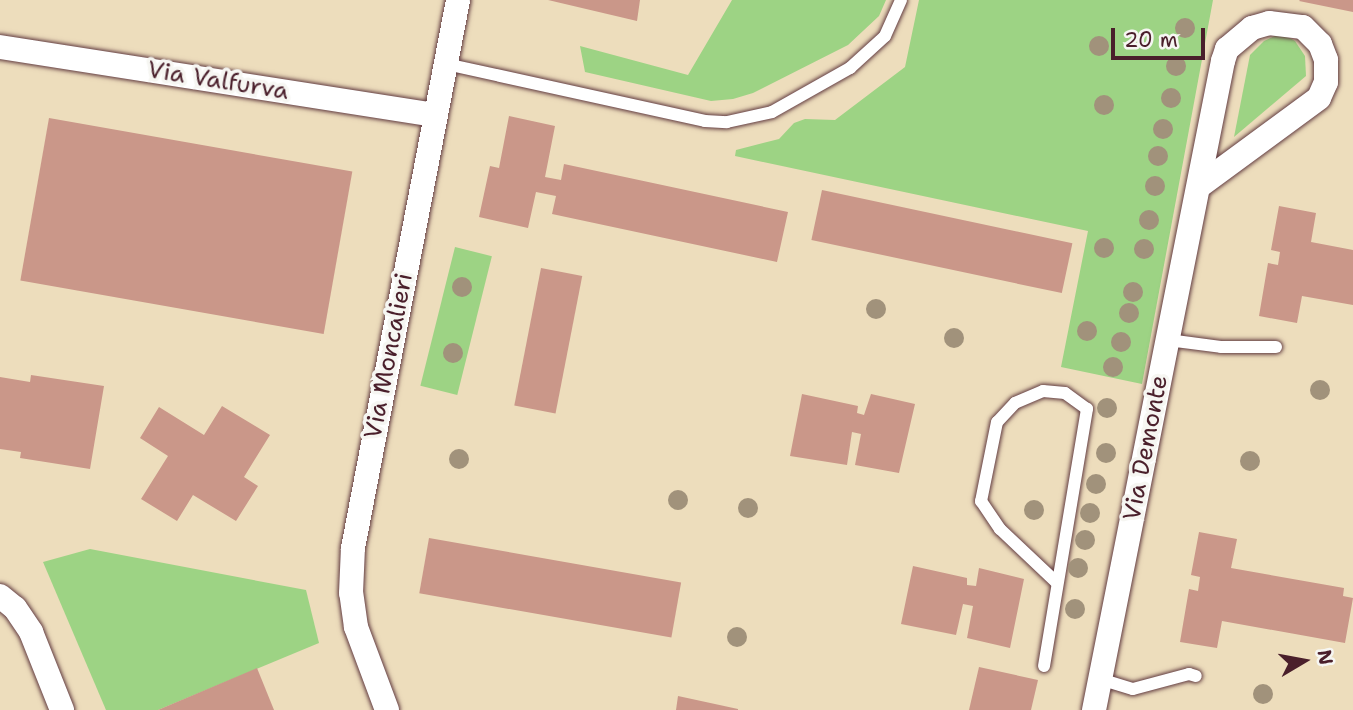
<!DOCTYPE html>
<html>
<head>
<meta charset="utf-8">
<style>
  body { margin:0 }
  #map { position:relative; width:1353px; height:710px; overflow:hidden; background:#edddbc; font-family:"Shantell Sans",sans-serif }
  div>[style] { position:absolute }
  .green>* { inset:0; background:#9dd384; transform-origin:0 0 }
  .building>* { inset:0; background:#ca9789; transform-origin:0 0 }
  .roads { filter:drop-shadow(0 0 2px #623c41) drop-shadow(0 0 2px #623c41) }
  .service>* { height:12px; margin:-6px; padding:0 6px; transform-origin:6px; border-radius:6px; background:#fff }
  .minor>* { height:24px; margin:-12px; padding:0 12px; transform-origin:12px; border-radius:12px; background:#fff }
  .trees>* { width:20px; height:20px; margin:-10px; border-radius:50%; background:#a1927b }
  span { translate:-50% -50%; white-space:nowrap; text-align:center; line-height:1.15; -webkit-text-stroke:7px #f6f6f2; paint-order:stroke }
  .street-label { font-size:24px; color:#4a1f2b }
  .north { position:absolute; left:1269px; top:626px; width:70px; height:70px; -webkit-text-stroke:5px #f6f6f2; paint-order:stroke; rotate:80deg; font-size:19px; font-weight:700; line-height:28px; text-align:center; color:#4a1f2b }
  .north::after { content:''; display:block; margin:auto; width:24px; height:32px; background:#4a1f2b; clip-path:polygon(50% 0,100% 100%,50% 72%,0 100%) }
  .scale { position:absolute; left:1111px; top:28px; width:94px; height:32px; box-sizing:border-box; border:4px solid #4a1f2b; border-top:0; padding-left:9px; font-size:21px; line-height:24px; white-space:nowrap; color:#4a1f2b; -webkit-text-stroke:5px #f6f6f2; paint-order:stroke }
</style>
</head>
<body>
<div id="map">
  <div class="green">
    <div style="clip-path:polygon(732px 0,886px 0,879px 16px,848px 45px,753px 93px,733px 99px,711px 101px,585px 72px,580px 46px,688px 75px)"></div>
    <div style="clip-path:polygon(919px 0,1213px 0,1142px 384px,1061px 367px,1088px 231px,735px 156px,736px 150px,779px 139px,794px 123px,805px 119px,835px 120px,905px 67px)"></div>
    <div style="clip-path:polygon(1281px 33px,1295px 41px,1305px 56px,1306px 76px,1234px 137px,1250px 55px,1264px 41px)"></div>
    <div style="left:455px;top:247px;width:38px;height:143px;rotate:14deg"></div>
    <div style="clip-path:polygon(90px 549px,306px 590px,319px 643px,158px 710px,106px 710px,43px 562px)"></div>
  </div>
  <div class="building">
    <div style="clip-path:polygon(548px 0,640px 0,637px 21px)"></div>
    <div style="clip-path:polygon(1353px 0,1353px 12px,1299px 1px,1300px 0)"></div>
    <div style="clip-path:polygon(509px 116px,555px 126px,545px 177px,561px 180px,564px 164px,788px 212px,777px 262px,552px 214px,556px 196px,536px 192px,528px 228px,479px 217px,490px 166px,499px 168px)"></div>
    <div style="left:49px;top:118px;width:308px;height:165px;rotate:10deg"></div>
    <div style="left:822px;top:190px;width:256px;height:51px;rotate:12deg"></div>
    <div style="clip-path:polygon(1279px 206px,1316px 213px,1311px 242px,1353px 250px,1353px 305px,1302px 296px,1297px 323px,1259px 316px,1268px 263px,1278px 265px,1280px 252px,1271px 250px)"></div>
    <div style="left:541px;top:268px;width:42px;height:140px;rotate:11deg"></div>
    <div style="clip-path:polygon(31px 375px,104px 386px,90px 469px,20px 458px,21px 452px,0 449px,0 377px,30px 382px)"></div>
    <div style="clip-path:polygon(802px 394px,858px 406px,857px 413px,864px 415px,871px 394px,915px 404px,899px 473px,855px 465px,861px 434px,852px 432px,847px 465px,790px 456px)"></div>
    <div style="clip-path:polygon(222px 406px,270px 435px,244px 477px,258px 486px,236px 521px,193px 495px,177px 521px,141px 499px,168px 456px,140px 438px,159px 407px,204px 435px)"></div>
    <div style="clip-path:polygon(1199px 532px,1237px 539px,1231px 568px,1344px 588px,1343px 596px,1353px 598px,1345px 643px,1222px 621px,1217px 648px,1180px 642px,1189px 589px,1198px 591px,1200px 577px,1191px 575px)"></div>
    <div style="left:429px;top:538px;width:256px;height:56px;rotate:10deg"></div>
    <div style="clip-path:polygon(913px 566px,967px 578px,967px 585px,976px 586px,979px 568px,1024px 579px,1010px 648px,967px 638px,973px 606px,963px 604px,956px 635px,901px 624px)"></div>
    <div style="clip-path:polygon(979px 667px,1038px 680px,1031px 710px,969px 710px)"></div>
    <div style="clip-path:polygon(257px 668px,274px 710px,158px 710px)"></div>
    <div style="clip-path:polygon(678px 696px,738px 709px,738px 710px,676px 710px)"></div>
  </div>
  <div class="roads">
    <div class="service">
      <div style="left:446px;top:64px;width:265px;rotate:12.4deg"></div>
      <div style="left:705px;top:121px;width:22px;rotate:3deg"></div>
      <div style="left:727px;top:122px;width:46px;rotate:-12.5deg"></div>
      <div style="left:772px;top:112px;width:90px;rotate:-29.4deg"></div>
      <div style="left:850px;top:68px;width:47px;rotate:-42.4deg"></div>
      <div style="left:885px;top:36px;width:39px;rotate:-66deg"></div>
      <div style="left:1168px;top:340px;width:53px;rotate:7.5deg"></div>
      <div style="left:1221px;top:347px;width:55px"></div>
      <div style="left:1044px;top:666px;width:261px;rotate:-80.5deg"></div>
      <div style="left:1087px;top:409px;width:27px;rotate:-144deg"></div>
      <div style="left:1065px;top:393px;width:22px;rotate:-175deg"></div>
      <div style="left:1043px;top:391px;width:30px;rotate:157deg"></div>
      <div style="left:1015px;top:403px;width:26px;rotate:133deg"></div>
      <div style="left:997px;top:422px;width:81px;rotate:101.4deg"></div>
      <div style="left:981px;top:501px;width:34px;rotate:56deg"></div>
      <div style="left:1000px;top:529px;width:77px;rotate:43.4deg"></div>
      <div style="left:1100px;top:679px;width:34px;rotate:17deg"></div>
      <div style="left:1133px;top:689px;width:58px;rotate:-15deg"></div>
      <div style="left:1189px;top:674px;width:7px;rotate:16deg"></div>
    </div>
    <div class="minor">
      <div style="left:0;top:47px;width:441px;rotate:8.9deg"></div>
      <div style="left:0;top:596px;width:19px;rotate:39deg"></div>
      <div style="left:15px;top:608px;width:29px;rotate:56deg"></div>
      <div style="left:31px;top:632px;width:84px;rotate:68.3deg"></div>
      <div style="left:387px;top:710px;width:89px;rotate:-110.5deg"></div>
      <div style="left:356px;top:627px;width:34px;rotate:-98deg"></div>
      <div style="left:351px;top:593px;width:45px;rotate:-87.5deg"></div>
      <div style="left:353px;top:548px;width:558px;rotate:-79.15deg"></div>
      <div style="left:1094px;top:710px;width:662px;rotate:-78.76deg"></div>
      <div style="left:1223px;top:61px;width:13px;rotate:-72deg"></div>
      <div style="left:1227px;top:49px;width:33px;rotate:-40deg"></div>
      <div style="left:1252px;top:28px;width:18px;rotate:-16deg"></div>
      <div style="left:1269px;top:23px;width:34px;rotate:7deg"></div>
      <div style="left:1303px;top:27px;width:24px;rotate:45deg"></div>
      <div style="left:1320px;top:44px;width:17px;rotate:69deg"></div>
      <div style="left:1326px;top:60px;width:22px;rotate:90deg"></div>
      <div style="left:1326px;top:82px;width:17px;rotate:114deg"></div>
      <div style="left:1319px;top:98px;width:149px;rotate:143.7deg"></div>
    </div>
  </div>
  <div class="trees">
    <div style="left:1185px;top:28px"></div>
    <div style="left:1099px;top:46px"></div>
    <div style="left:1176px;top:66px"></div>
    <div style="left:1171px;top:98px"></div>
    <div style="left:1104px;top:105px"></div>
    <div style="left:1163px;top:129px"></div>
    <div style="left:1158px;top:156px"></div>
    <div style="left:1155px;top:186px"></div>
    <div style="left:1149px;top:220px"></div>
    <div style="left:1104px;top:248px"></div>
    <div style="left:1144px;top:249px"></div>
    <div style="left:462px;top:287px"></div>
    <div style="left:1133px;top:292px"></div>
    <div style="left:876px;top:309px"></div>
    <div style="left:1129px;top:313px"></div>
    <div style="left:1087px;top:331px"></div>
    <div style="left:954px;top:338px"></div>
    <div style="left:1121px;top:342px"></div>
    <div style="left:453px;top:353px"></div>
    <div style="left:1113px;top:367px"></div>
    <div style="left:1320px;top:390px"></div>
    <div style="left:1107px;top:408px"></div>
    <div style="left:1106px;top:453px"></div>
    <div style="left:459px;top:459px"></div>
    <div style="left:1250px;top:461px"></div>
    <div style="left:1096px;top:484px"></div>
    <div style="left:678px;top:500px"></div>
    <div style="left:748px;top:508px"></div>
    <div style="left:1034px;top:510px"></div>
    <div style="left:1090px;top:513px"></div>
    <div style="left:1085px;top:540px"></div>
    <div style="left:1078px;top:568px"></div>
    <div style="left:1075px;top:609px"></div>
    <div style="left:737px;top:637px"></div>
    <div style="left:1263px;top:694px"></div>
  </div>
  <div class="street-label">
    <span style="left:218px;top:81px;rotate:9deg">Via Valfurva</span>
    <span style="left:389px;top:356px;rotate:-79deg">Via Moncalieri</span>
    <span style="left:1146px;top:448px;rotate:-79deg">Via Demonte</span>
  </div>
  <div class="north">N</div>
  <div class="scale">20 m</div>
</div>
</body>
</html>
